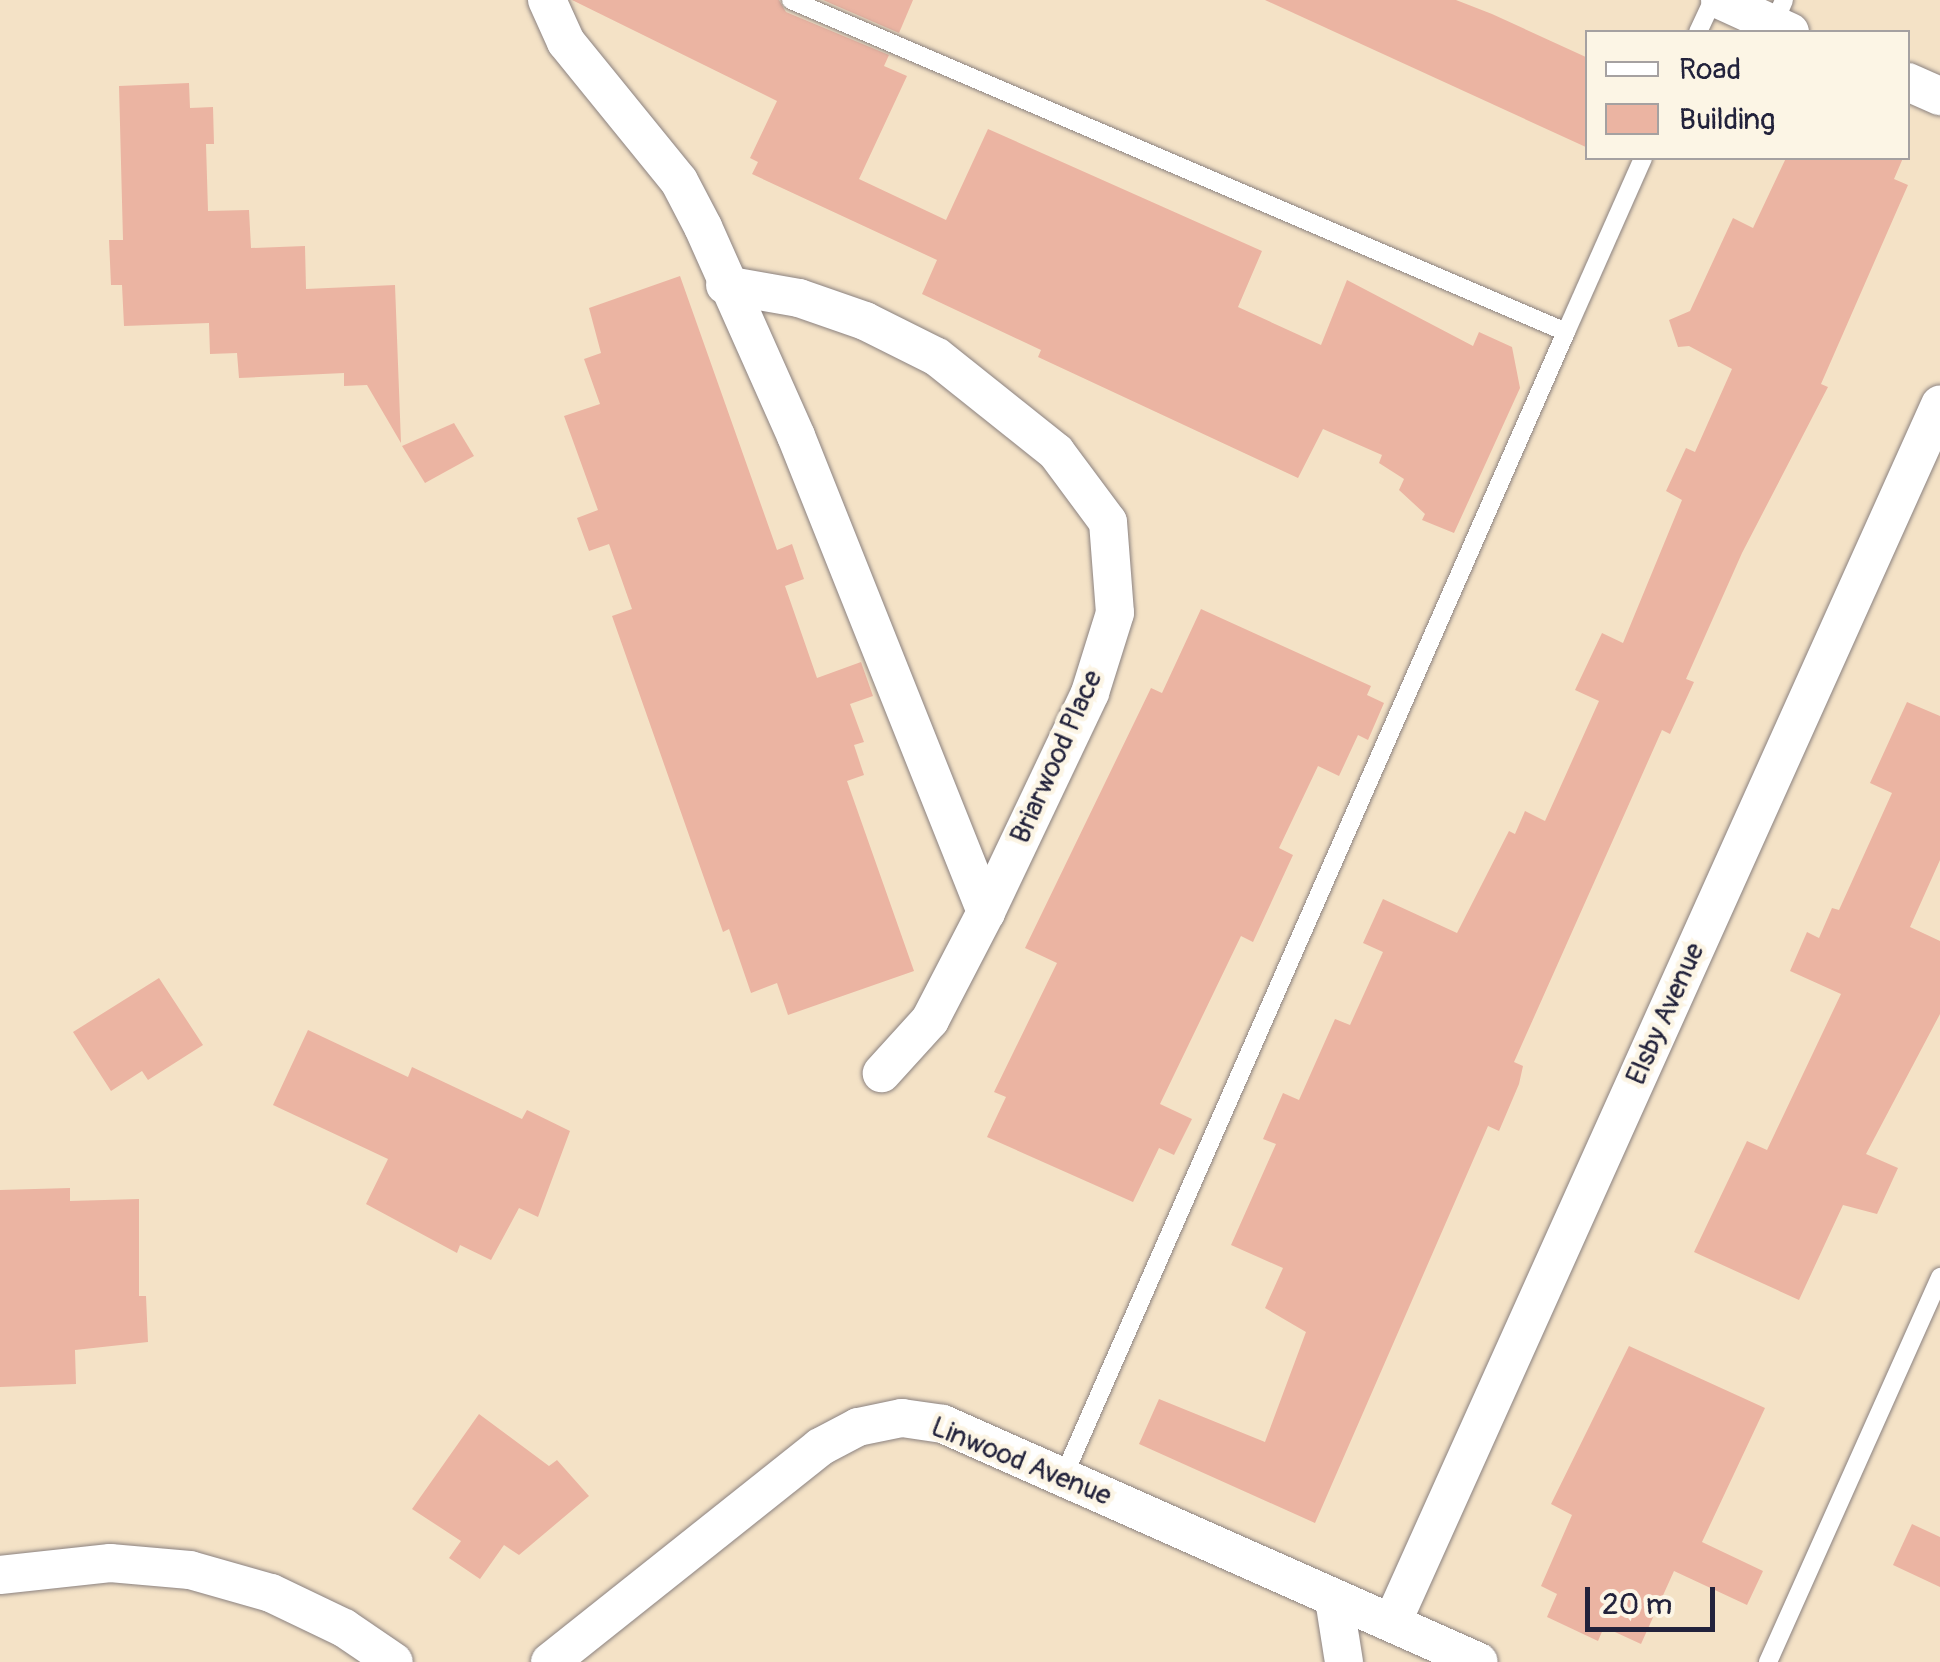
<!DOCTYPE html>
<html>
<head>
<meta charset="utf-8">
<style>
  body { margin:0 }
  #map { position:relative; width:1940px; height:1662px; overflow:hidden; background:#f4e2c6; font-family:Pangolin,sans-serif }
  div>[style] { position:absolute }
  .building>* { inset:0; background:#ebb4a2 }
  .roads { filter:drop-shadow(0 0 2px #8b8280) drop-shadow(0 0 2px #8b8280) }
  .service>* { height:18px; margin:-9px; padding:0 9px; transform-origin:9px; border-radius:9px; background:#fff }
  .minor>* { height:38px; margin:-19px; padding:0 19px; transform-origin:19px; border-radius:19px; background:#fff }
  span { translate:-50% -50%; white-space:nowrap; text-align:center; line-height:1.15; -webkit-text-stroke:9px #fcf5e5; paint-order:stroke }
  .street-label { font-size:28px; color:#22223b }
  .legend { position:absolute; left:1585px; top:30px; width:325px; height:130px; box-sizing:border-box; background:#fcf5e5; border:2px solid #a5a1a1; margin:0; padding:12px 18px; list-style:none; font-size:30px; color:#22223b }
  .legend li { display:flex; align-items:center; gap:20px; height:50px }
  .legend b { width:50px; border:2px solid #a5a1a1 }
  .scale { position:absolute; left:1585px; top:1587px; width:130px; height:45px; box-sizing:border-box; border:5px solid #22223b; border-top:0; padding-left:12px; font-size:30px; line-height:35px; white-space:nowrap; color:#22223b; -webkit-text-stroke:8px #fcf5e5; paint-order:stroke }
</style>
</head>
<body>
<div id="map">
  <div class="building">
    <div style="clip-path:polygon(572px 0,779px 0,786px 12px,889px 55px,884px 66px,907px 76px,859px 179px,946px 220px,988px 129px,1262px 251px,1238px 307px,1321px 345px,1347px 280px,1473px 346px,1479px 332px,1512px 347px,1520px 388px,1454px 533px,1422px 520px,1425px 514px,1399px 490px,1404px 479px,1379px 463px,1382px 455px,1323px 429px,1298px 478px,1038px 357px,1041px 350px,922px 294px,937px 260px,752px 174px,758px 162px,750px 158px,777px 101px)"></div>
    <div style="clip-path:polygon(823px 0,913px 0,899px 33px)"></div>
    <div style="clip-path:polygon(1265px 0,1456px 0,1492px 14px,1588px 58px,1588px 148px)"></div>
    <div style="clip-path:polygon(189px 83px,190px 108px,213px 107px,214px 144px,206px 144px,208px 211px,249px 210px,251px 248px,305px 246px,306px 289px,395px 285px,401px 443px,367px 385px,344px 386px,344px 373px,239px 378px,237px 353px,210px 354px,209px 323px,124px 326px,122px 285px,111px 285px,109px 240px,123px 240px,119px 86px)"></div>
    <div style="clip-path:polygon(1786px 158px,1903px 158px,1894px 179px,1908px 185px,1821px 384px,1828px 387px,1742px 553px,1686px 679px,1694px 682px,1670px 734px,1662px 730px,1514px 1062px,1523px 1066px,1519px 1084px,1499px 1131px,1488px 1126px,1315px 1523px,1139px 1444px,1159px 1399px,1265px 1442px,1306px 1332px,1265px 1308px,1283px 1268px,1231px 1245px,1276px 1144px,1263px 1139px,1283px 1093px,1299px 1100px,1335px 1019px,1350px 1025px,1383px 952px,1363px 943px,1383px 899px,1457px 933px,1509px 831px,1515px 834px,1525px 811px,1545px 821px,1599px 701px,1575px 690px,1602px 633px,1623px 643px,1682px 500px,1666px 491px,1686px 448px,1695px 452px,1732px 369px,1689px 346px,1678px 347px,1669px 320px,1690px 311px,1733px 218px,1753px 228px)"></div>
    <div style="clip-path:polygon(680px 276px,777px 550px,792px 544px,804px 579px,785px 586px,817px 678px,861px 662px,873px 696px,850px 704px,864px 742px,854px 745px,864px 775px,847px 781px,914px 971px,788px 1015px,777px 983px,751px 993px,729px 929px,723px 932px,612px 616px,632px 609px,609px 544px,589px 551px,577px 518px,598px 510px,564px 416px,600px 404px,584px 359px,601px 353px,589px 308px)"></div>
    <div style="clip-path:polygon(454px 423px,474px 456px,425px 483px,402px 446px)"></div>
    <div style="clip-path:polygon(1201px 609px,1371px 686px,1367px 695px,1384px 703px,1368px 740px,1358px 735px,1339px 776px,1318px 766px,1279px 848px,1293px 855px,1253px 942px,1241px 936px,1160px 1104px,1192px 1119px,1174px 1155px,1159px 1148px,1133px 1202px,987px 1137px,1006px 1097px,994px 1092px,1057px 963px,1025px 948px,1151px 688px,1162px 693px)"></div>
    <div style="clip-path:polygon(1907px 702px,1940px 716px,1940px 860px,1910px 927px,1940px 941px,1940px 1014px,1866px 1154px,1898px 1168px,1877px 1214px,1843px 1205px,1799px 1300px,1694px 1252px,1747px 1141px,1767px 1150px,1841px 994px,1790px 971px,1807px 932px,1819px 938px,1832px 908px,1839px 910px,1892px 793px,1870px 783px)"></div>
    <div style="clip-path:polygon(159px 978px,203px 1045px,148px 1080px,142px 1071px,111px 1091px,73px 1032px)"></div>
    <div style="clip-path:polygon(308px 1030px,408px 1077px,412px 1067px,522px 1119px,527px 1110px,570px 1131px,538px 1217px,519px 1208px,491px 1260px,460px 1245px,457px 1253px,366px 1204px,388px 1159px,273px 1105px)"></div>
    <div style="clip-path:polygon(70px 1188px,70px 1201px,139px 1199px,139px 1296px,146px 1296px,148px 1342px,75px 1350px,76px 1384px,0 1387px,0 1190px)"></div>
    <div style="clip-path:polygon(1629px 1346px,1765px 1408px,1702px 1542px,1763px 1571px,1747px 1605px,1674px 1571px,1641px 1644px,1604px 1627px,1598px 1641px,1547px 1617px,1557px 1594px,1541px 1586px,1572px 1515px,1551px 1504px)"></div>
    <div style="clip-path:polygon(479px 1414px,549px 1466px,557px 1460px,589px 1496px,519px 1555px,504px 1545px,480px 1579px,449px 1558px,461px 1541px,412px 1509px)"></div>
    <div style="clip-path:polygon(1912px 1524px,1940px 1537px,1940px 1587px,1893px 1565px)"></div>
  </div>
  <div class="roads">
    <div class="service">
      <div style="left:791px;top:0;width:843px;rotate:23.19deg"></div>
      <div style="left:1566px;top:332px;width:1248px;rotate:113.71deg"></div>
      <div style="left:1773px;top:25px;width:27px;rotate:-66deg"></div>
      <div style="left:1698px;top:32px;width:35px;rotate:-65deg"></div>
      <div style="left:1566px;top:332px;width:190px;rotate:-66.1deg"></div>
      <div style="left:1768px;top:1662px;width:422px;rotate:-65.9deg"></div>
    </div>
    <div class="minor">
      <div style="left:547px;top:0;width:46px;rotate:65.7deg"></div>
      <div style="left:566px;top:42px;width:179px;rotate:50.9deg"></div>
      <div style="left:679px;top:181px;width:52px;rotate:62.4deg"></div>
      <div style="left:703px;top:227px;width:229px;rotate:66deg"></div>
      <div style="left:796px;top:436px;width:513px;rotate:68.24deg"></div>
      <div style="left:986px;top:912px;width:122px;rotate:117.4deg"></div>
      <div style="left:930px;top:1020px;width:72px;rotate:132.2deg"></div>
      <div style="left:1720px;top:0;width:77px;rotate:24.6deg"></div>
      <div style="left:1908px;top:82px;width:35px;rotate:24deg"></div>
      <div style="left:725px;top:285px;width:75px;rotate:10deg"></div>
      <div style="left:799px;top:298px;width:70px;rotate:19.2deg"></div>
      <div style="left:865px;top:321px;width:80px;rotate:26.6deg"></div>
      <div style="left:937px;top:357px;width:152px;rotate:38.6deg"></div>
      <div style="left:1056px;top:452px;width:87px;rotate:53.4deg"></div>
      <div style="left:1108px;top:522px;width:91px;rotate:85.6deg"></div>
      <div style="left:1115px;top:613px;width:84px;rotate:107.4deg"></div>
      <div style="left:1090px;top:693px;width:242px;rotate:115.4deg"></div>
      <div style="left:0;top:1575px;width:111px;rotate:-6.2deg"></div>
      <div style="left:110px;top:1563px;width:80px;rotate:5deg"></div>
      <div style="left:190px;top:1570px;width:84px;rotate:15.9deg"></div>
      <div style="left:271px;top:1593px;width:81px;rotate:25.6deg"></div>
      <div style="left:344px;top:1628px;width:60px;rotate:34.2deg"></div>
      <div style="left:1334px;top:1599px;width:64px;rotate:81deg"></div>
      <div style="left:1392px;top:1623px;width:1336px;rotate:-65.78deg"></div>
      <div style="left:550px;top:1662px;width:345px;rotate:-38.5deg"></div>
      <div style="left:820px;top:1447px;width:43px;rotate:-27.8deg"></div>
      <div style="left:858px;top:1427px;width:45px;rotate:-11.6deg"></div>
      <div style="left:902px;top:1418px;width:41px;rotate:8.3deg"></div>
      <div style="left:943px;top:1424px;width:586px;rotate:23.94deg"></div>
    </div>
  </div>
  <div class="street-label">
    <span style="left:1057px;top:757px;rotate:-66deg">Briarwood Place</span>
    <span style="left:1666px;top:1014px;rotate:-66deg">Elsby Avenue</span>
    <span style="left:1021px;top:1462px;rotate:22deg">Linwood Avenue</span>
  </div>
  <ul class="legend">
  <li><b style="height:12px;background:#fff"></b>Road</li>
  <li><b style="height:28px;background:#ebb4a2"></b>Building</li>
  </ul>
  <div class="scale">20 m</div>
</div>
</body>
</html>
